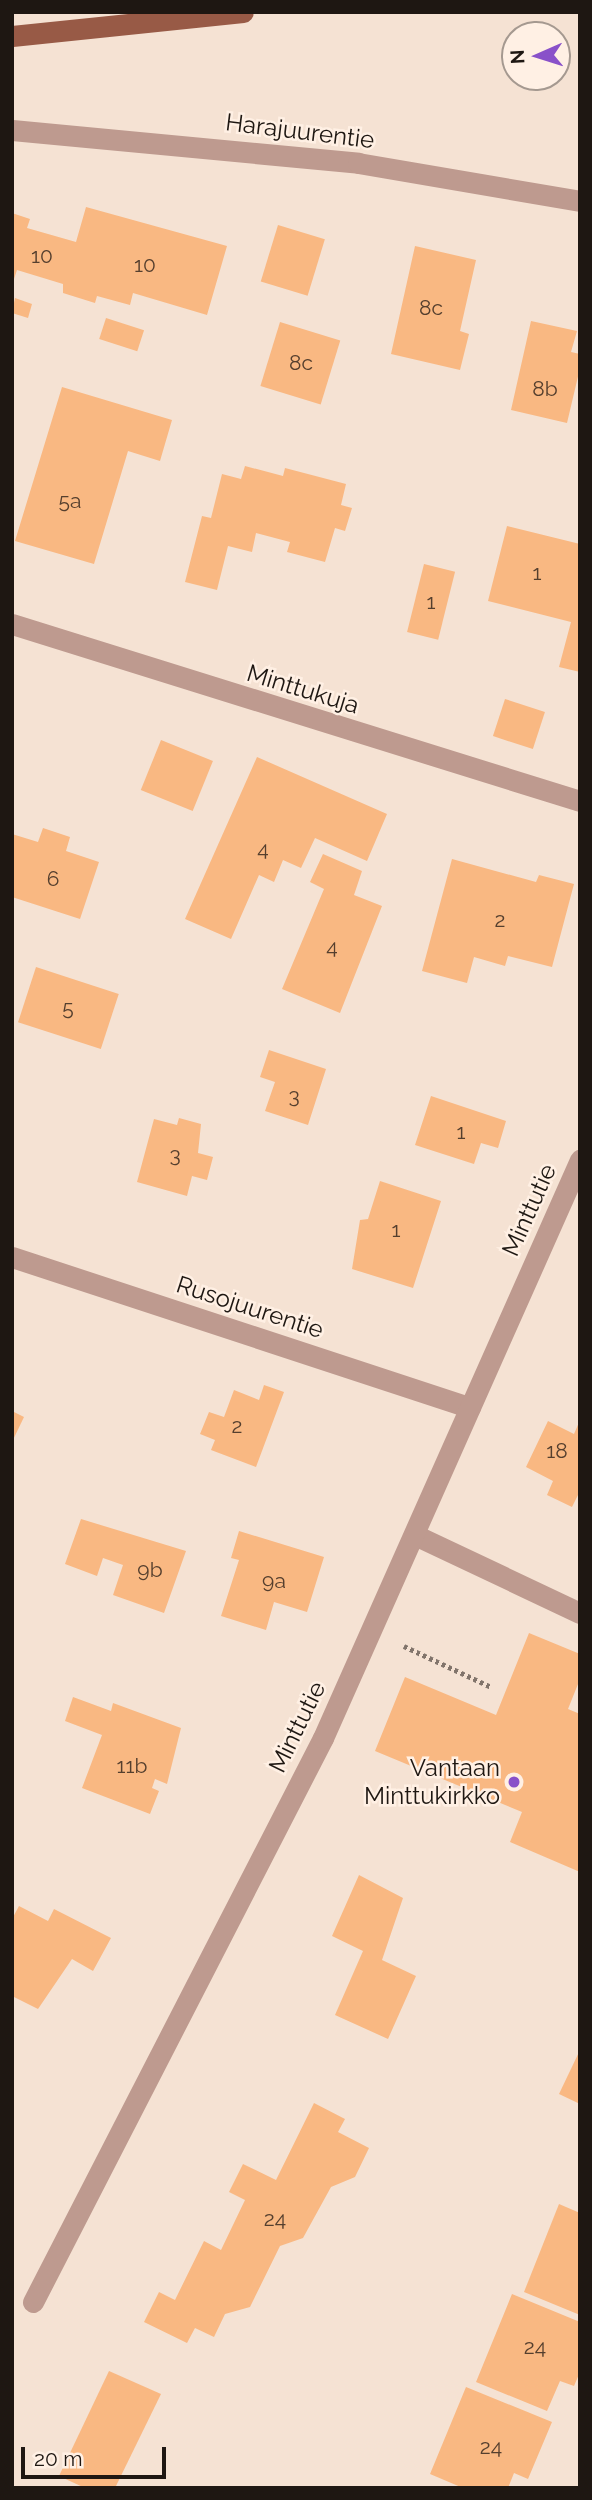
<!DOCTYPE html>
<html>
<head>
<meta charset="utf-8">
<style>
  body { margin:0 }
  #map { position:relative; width:592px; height:2500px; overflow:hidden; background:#f5e2d3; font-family:Raleway,sans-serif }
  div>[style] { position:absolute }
  .building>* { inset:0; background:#f9b882; transform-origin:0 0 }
  .path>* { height:4.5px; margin-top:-2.25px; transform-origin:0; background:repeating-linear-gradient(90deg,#81746b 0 3.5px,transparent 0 7px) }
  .minor>* { height:21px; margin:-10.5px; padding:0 10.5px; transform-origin:10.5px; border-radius:10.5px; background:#be9a8f }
  .primary>* { height:21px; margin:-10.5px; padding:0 10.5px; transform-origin:10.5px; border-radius:10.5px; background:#985a46 }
  .dots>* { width:19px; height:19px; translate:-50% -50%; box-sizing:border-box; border:4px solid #fff0e4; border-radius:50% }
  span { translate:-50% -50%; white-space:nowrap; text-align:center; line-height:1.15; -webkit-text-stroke:5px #fff0e4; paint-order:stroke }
  .number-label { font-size:21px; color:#553f2e }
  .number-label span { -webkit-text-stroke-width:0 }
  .street-label { font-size:24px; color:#1e1712 }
  .poi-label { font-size:24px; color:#1e1712 }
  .right { translate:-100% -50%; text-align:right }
  .frame { position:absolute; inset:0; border:14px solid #1e1712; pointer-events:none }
  .north { position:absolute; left:501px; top:21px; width:70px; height:70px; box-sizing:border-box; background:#fff0e4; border:2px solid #a59990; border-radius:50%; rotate:267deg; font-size:19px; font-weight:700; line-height:28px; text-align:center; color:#1e1712 }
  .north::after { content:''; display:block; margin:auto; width:24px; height:32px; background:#8951c9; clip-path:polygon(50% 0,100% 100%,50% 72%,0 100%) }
  .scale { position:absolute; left:21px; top:2447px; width:145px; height:32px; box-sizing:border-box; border:4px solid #1e1712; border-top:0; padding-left:9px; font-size:21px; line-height:24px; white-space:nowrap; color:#1e1712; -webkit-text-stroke:5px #fff0e4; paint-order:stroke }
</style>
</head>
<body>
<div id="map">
  <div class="building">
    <div style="clip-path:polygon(86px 207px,227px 246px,207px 315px,133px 293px,130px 305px,97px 296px,95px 303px,63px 293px,63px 284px,17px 270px,12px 285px,12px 213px,30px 219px,27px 228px,76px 242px)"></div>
    <div style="left:278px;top:225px;width:49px;height:59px;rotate:17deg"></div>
    <div style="clip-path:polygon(415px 246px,476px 260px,460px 331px,469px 334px,460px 370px,391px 354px)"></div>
    <div style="clip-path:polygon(15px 298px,32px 304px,28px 318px,12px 313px)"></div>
    <div style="left:106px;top:318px;width:40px;height:22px;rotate:18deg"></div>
    <div style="clip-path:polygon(531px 321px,577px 331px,571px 352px,580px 354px,580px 368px,567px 423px,511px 410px)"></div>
    <div style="left:280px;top:322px;width:63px;height:67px;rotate:17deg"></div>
    <div style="clip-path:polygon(62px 387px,172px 420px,160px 461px,128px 451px,94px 564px,15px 541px)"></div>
    <div style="clip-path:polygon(245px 466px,283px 476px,285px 468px,346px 484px,341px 505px,352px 508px,345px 531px,335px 528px,325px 562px,287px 552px,290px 542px,256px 533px,252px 552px,228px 546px,217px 590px,185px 582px,202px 516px,211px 518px,222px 474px,241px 479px)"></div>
    <div style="clip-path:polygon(507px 526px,580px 544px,580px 672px,559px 667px,571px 622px,488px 601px)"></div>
    <div style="left:424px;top:564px;width:32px;height:70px;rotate:14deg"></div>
    <div style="left:505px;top:699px;width:42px;height:39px;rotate:18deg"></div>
    <div style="left:161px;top:740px;width:56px;height:54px;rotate:22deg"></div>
    <div style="clip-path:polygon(257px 757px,387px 814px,367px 861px,315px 838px,301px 868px,283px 860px,274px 882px,259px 875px,231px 939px,185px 919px)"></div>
    <div style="clip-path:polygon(43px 828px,70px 837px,66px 851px,99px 862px,80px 919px,12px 897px,12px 834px,38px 842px)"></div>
    <div style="clip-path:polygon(323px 854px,362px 871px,354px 895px,382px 906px,340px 1013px,282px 989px,324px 889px,310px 882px)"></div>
    <div style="clip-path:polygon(452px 859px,536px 882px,539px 875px,574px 884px,552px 967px,508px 956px,505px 966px,474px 957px,467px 983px,422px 971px)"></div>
    <div style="left:36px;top:967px;width:87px;height:58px;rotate:18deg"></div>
    <div style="clip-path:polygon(269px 1050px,326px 1069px,308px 1125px,265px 1111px,275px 1082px,260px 1077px)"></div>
    <div style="clip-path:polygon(431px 1096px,506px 1121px,498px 1148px,481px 1143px,474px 1164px,415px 1145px)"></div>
    <div style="clip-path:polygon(179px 1118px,201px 1124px,198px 1153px,213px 1157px,207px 1180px,192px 1176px,187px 1196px,137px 1182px,154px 1119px,177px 1125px)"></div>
    <div style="clip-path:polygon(380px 1181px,441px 1201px,413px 1288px,352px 1269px,360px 1220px,368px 1219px)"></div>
    <div style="clip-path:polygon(264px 1385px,284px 1392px,256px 1467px,211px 1450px,215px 1440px,200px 1434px,209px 1412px,224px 1417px,234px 1390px,259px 1400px)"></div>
    <div style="clip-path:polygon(12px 1411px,24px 1417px,12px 1442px)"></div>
    <div style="clip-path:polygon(580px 1420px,580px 1491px,572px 1507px,547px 1495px,553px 1481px,526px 1467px,548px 1421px,574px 1434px)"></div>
    <div style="clip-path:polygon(81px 1519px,186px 1551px,164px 1613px,113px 1595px,123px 1565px,103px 1558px,97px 1576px,65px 1564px)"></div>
    <div style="clip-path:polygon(239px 1531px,324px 1557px,307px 1612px,274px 1602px,266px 1630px,221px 1616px,239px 1560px,231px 1558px)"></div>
    <div style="clip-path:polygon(529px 1633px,580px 1654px,580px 1679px,568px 1709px,580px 1714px,580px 1872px,510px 1842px,522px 1812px,375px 1751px,405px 1677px,496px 1715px)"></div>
    <div style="clip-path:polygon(73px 1697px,111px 1711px,113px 1703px,181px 1728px,167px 1784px,155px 1779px,152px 1788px,159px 1791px,150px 1814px,82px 1788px,102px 1735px,65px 1721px)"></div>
    <div style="clip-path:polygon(359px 1875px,403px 1898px,382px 1960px,416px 1976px,388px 2039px,335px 2015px,363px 1951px,332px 1936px)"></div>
    <div style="clip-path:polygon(19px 1906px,48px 1921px,54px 1909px,111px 1938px,93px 1971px,72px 1959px,38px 2009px,12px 1996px,12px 1919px)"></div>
    <div style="clip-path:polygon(580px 2050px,580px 2104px,559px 2094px)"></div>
    <div style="clip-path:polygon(314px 2103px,345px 2119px,338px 2132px,369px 2148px,355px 2177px,331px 2187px,303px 2238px,280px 2246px,250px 2307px,225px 2314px,214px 2337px,195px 2328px,187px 2343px,144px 2322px,159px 2292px,175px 2300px,204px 2241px,221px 2250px,245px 2200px,229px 2192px,243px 2164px,276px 2180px)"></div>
    <div style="clip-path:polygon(559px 2204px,580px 2213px,580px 2315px,524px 2292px)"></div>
    <div style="clip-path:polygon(512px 2294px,580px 2322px,580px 2372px,574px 2386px,560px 2381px,547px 2411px,476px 2382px)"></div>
    <div style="clip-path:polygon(109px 2371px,161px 2394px,115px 2488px,85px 2488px,59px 2476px)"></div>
    <div style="clip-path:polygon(466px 2387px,552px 2422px,528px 2479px,514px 2473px,508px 2488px,463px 2488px,430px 2474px)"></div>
  </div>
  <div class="path">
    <div style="left:404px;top:1646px;width:96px;rotate:25.2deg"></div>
  </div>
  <div class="minor">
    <div style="left:12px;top:130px;width:348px;rotate:5.4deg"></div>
    <div style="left:358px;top:163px;width:225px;rotate:9.7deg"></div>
    <div style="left:12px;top:624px;width:595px;rotate:17.31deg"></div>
    <div style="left:12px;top:1257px;width:482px;rotate:18.2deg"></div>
    <div style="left:417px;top:1536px;width:180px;rotate:25.3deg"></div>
    <div style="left:33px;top:2302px;width:634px;rotate:-62.79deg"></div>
    <div style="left:323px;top:1738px;width:633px;rotate:-66.03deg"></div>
  </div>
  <div class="primary">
    <div style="left:12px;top:36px;width:232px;rotate:-5.9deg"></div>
  </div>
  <div class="dots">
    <div style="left:514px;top:1782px;background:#8951c9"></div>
  </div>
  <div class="number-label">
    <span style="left:42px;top:256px">10</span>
    <span style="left:145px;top:265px">10</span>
    <span style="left:431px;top:308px">8c</span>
    <span style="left:301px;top:363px">8c</span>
    <span style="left:545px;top:389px">8b</span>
    <span style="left:70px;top:501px">5a</span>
    <span style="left:537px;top:573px">1</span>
    <span style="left:431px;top:602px">1</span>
    <span style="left:263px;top:849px">4</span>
    <span style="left:53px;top:879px">6</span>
    <span style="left:500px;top:920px">2</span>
    <span style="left:332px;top:947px">4</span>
    <span style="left:68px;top:1008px">5</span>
    <span style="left:294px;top:1096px">3</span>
    <span style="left:461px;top:1132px">1</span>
    <span style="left:175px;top:1155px">3</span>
    <span style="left:396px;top:1230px">1</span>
    <span style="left:237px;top:1426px">2</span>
    <span style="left:557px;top:1451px">18</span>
    <span style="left:150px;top:1570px">9b</span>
    <span style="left:274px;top:1581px">9a</span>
    <span style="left:132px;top:1766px">11b</span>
    <span style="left:275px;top:2219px">24</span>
    <span style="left:535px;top:2347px">24</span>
    <span style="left:491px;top:2447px">24</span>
  </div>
  <div class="street-label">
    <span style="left:300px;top:131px;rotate:7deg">Harajuurentie</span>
    <span style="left:303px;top:689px;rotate:17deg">Minttukuja</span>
    <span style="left:529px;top:1210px;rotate:-66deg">Minttutie</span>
    <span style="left:250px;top:1307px;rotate:18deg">Rusojuurentie</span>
    <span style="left:297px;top:1727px;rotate:-64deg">Minttutie</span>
  </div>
  <div class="poi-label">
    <span class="right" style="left:500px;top:1782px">Vantaan<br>Minttukirkko</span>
  </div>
  <div class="frame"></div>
  <div class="north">N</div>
  <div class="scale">20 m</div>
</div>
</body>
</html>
